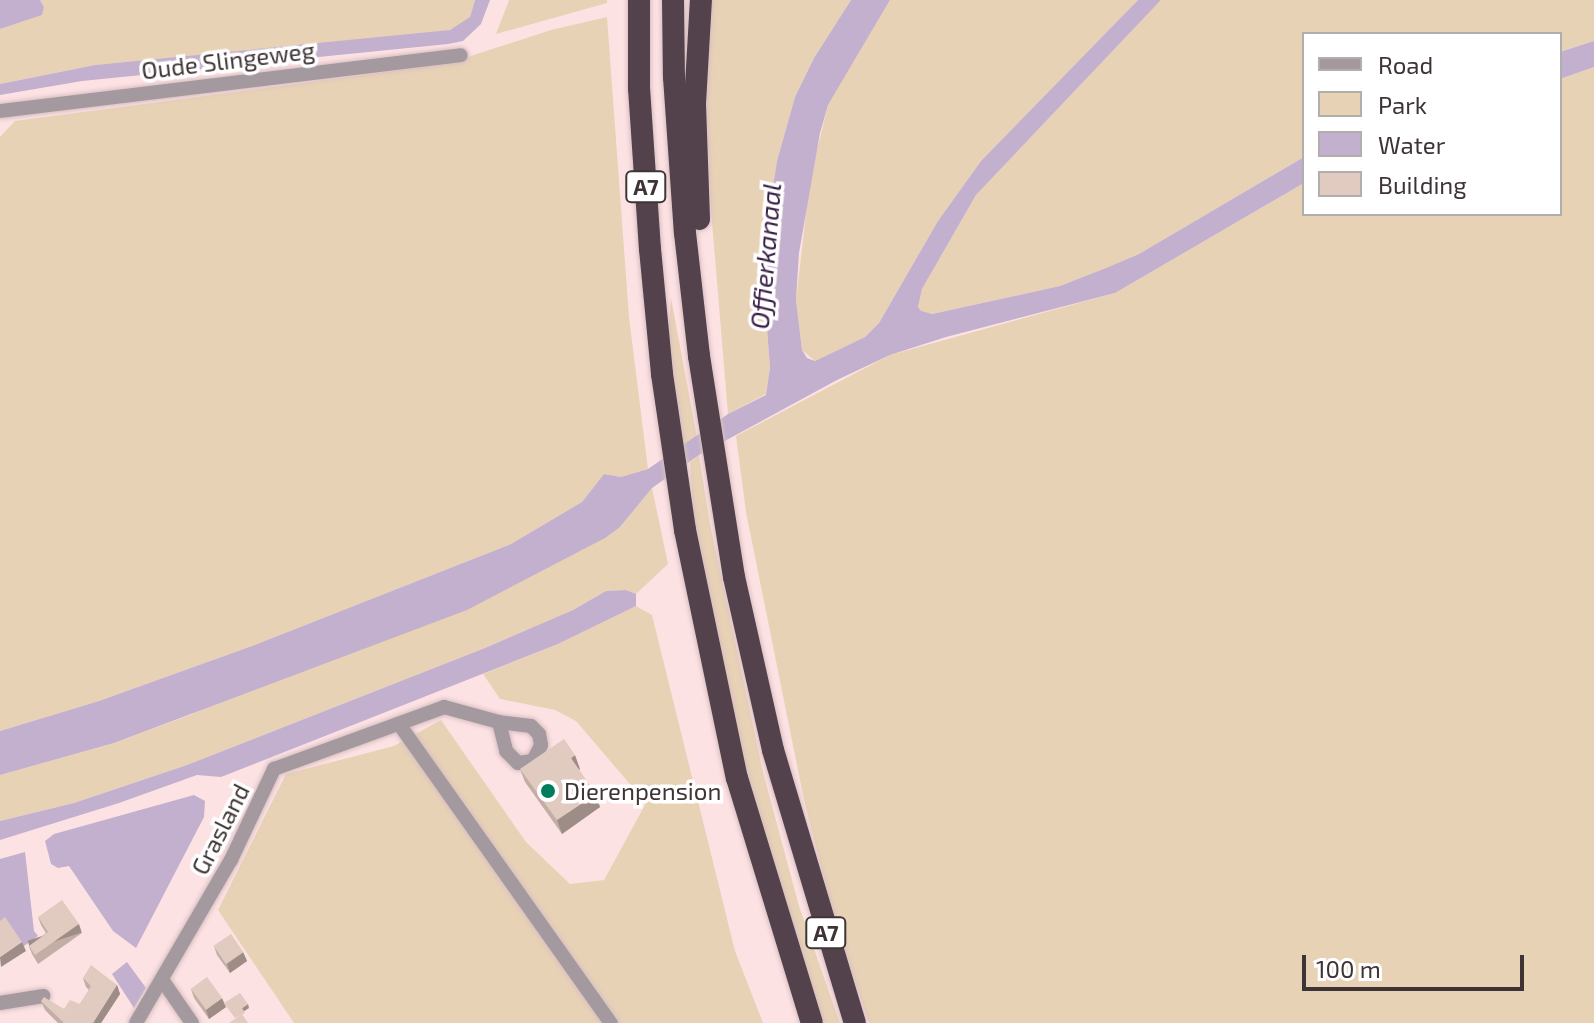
<!DOCTYPE html>
<html>
<head>
<meta charset="utf-8">
<style>
  body { margin:0 }
  #map { position:relative; width:1594px; height:1023px; overflow:hidden; background:#fde2e4; font-family:"Exo 2",sans-serif }
  div>[style] { position:absolute }
  .green>* { inset:0; background:#e8d2b6 }
  .water>* { inset:0; background:#c2b0ce }
  .roads { filter:drop-shadow(0 0 2px #d7bfc1) drop-shadow(0 0 2px #d7bfc1) }
  .minor>* { height:14px; margin:-7px; padding:0 7px; transform-origin:7px; border-radius:7px; background:#a3999f }
  .highway>* { height:22px; margin:-11px; padding:0 11px; transform-origin:11px; border-radius:11px; background:#53414b }
  .wall>* { inset:0; background:#c2aea5 }
  .shaded-wall>* { inset:0; background:#9e8d86; transform-origin:0 0 }
  .building>* { inset:0; background:#e1cac0; transform-origin:0 0 }
  .dots>* { width:22px; height:22px; translate:-50% -50%; box-sizing:border-box; border:4px solid #fff; border-radius:50% }
  span { translate:-50% -50%; white-space:nowrap; text-align:center; line-height:1.15; -webkit-text-stroke:7px #fff; paint-order:stroke }
  .shield-label span { padding:2px 6px; background:#fff; border:2px solid; border-radius:6px; -webkit-text-stroke-width:0 }
  .shield-label { font-size:22px; color:#3f3435; font-weight:700 }
  .street-label { font-size:24px; color:#3f3435 }
  .poi-label { font-size:24px; color:#3f3435 }
  .left { translate:0 -50%; text-align:left }
  .water-label { font-size:26px; color:#391f47; font-style:italic }
  .legend { position:absolute; left:1302px; top:32px; width:260px; height:184px; box-sizing:border-box; background:#fff; border:2px solid #b2aeae; margin:0; padding:10px 14px; list-style:none; font-size:24px; color:#3f3435 }
  .legend li { display:flex; align-items:center; gap:16px; height:40px }
  .legend b { width:40px; border:2px solid #b2aeae }
  .scale { position:absolute; left:1302px; top:955px; width:222px; height:36px; box-sizing:border-box; border:4px solid #3f3435; border-top:0; padding-left:10px; font-size:24px; line-height:28px; white-space:nowrap; color:#3f3435; -webkit-text-stroke:6px #fff; paint-order:stroke }
</style>
</head>
<body>
<div id="map">
  <div class="green">
    <div style="clip-path:polygon(40px 0,475px 0,470px 17px,459px 27px,438px 33px,95px 65px,0 84px,0 29px,42px 15px,44px 7px)"></div>
    <div style="clip-path:polygon(509px 0,607px 0,607px 3px,496px 34px)"></div>
    <div style="clip-path:polygon(709px 0,851px 0,814px 58px,795px 97px,777px 161px,768px 218px,764px 290px,770px 367px,766px 394px,728px 414px,710px 198px,706px 98px)"></div>
    <div style="clip-path:polygon(890px 0,1138px 0,981px 161px,938px 221px,879px 323px,865px 337px,815px 361px,802px 350px,796px 300px,810px 179px,828px 105px)"></div>
    <div style="clip-path:polygon(1161px 0,1594px 0,1594px 41px,1560px 52px,1560px 34px,1304px 34px,1304px 157px,1139px 254px,1106px 268px,1060px 286px,932px 314px,921px 312px,918px 307px,922px 289px,976px 195px)"></div>
    <div style="clip-path:polygon(607px 17px,629px 317px,648px 469px,621px 477px,604px 474px,582px 502px,511px 544px,252px 646px,99px 701px,0 731px,0 137px,15px 121px,446px 64px,551px 30px)"></div>
    <div style="clip-path:polygon(1594px 67px,1594px 1023px,869px 1023px,836px 926px,804px 800px,746px 512px,736px 436px,890px 355px,1115px 293px,1304px 183px,1304px 214px,1560px 214px,1560px 79px)"></div>
    <div style="clip-path:polygon(671px 298px,697px 437px,678px 448px,668px 332px)"></div>
    <div style="clip-path:polygon(699px 455px,710px 524px,763px 772px,799px 906px,840px 1023px,821px 1023px,746px 774px,695px 538px,690px 462px)"></div>
    <div style="clip-path:polygon(652px 488px,668px 564px,636px 594px,626px 590px,606px 591px,573px 610px,485px 648px,187px 765px,74px 803px,0 821px,0 775px,114px 743px,190px 715px,620px 527px)"></div>
    <div style="clip-path:polygon(636px 606px,652px 615px,735px 951px,763px 1023px,294px 1023px,218px 910px,286px 774px,394px 746px,441px 720px,526px 842px,570px 884px,604px 880px,646px 803px,576px 721px,555px 710px,500px 699px,483px 674px,558px 644px)"></div>
  </div>
  <div class="water">
    <div style="clip-path:polygon(0 0,40px 0,44px 7px,42px 15px,0 29px)"></div>
    <div style="clip-path:polygon(475px 0,490px 0,481px 24px,463px 41px,448px 44px,82px 81px,0 95px,0 84px,95px 65px,450px 30px,470px 17px)"></div>
    <div style="clip-path:polygon(851px 0,890px 0,828px 105px,820px 133px,799px 253px,796px 300px,802px 350px,807px 358px,815px 361px,865px 337px,879px 323px,938px 221px,981px 161px,1138px 0,1161px 0,976px 195px,922px 289px,918px 307px,921px 311px,932px 314px,1060px 286px,1106px 268px,1139px 254px,1304px 157px,1304px 183px,1115px 293px,946px 337px,890px 355px,837px 380px,699px 455px,652px 488px,620px 527px,605px 538px,467px 610px,114px 743px,0 775px,0 731px,99px 701px,252px 646px,511px 544px,582px 502px,604px 474px,621px 477px,648px 469px,728px 414px,766px 395px,770px 367px,764px 290px,768px 218px,777px 161px,795px 97px,814px 58px)"></div>
    <div style="clip-path:polygon(1594px 41px,1594px 67px,1560px 79px,1560px 52px)"></div>
    <div style="clip-path:polygon(626px 590px,636px 594px,636px 606px,558px 644px,221px 777px,197px 775px,119px 803px,0 840px,0 821px,74px 803px,187px 765px,485px 648px,573px 610px,606px 591px)"></div>
    <div style="clip-path:polygon(194px 795px,205px 801px,204px 817px,136px 948px,113px 931px,69px 866px,58px 868px,51px 864px,45px 841px,54px 834px)"></div>
    <div style="clip-path:polygon(25px 852px,34px 931px,38px 936px,24px 946px,0 948px,0 859px)"></div>
    <div style="clip-path:polygon(127px 962px,146px 988px,134px 1008px,112px 974px)"></div>
  </div>
  <div class="roads">
    <div class="minor">
      <div style="left:0;top:111px;width:464px;rotate:-6.9deg"></div>
      <div style="left:399px;top:724px;width:367px;rotate:54.7deg"></div>
      <div style="left:163px;top:981px;width:51px;rotate:55.4deg"></div>
      <div style="left:0;top:1003px;width:44px;rotate:-9.2deg"></div>
      <div style="left:136px;top:1023px;width:189px;rotate:-59.8deg"></div>
      <div style="left:231px;top:860px;width:101px;rotate:-64.7deg"></div>
      <div style="left:274px;top:769px;width:181px;rotate:-20deg"></div>
      <div style="left:444px;top:707px;width:57px;rotate:15.3deg"></div>
      <div style="left:499px;top:722px;width:30px;rotate:76deg"></div>
      <div style="left:506px;top:751px;width:17px;rotate:45deg"></div>
      <div style="left:518px;top:763px;width:15px;rotate:-8deg"></div>
      <div style="left:533px;top:761px;width:18px;rotate:-63deg"></div>
      <div style="left:541px;top:745px;width:11px;rotate:-100deg"></div>
      <div style="left:539px;top:734px;width:11px;rotate:-135deg"></div>
      <div style="left:531px;top:726px;width:32px;rotate:-173deg"></div>
    </div>
    <div class="highway">
      <div style="left:639px;top:0;width:88px;rotate:90deg"></div>
      <div style="left:639px;top:88px;width:161px;rotate:86.1deg"></div>
      <div style="left:650px;top:249px;width:126px;rotate:84.5deg"></div>
      <div style="left:662px;top:374px;width:158px;rotate:81.6deg"></div>
      <div style="left:685px;top:530px;width:253px;rotate:78.2deg"></div>
      <div style="left:737px;top:778px;width:256px;rotate:73deg"></div>
      <div style="left:673px;top:0;width:77px;rotate:89.3deg"></div>
      <div style="left:674px;top:77px;width:156px;rotate:86deg"></div>
      <div style="left:685px;top:233px;width:124px;rotate:83.5deg"></div>
      <div style="left:699px;top:356px;width:224px;rotate:81deg"></div>
      <div style="left:734px;top:577px;width:177px;rotate:77.3deg"></div>
      <div style="left:773px;top:750px;width:285px;rotate:73.3deg"></div>
      <div style="left:699px;top:219px;width:116px;rotate:-92deg"></div>
      <div style="left:695px;top:103px;width:103px;rotate:-86.7deg"></div>
    </div>
  </div>
  <div class="wall">
    <div style="clip-path:polygon(520px 769px,580px 769px,579px 770px,600px 807px,562px 834px,525px 782px)"></div>
    <div style="clip-path:polygon(38px 917px,82px 933px,38px 964px,32px 954px,29px 946px,46px 933px,41px 925px)"></div>
    <div style="clip-path:polygon(214px 946px,243px 952px,247px 961px,230px 973px,217px 955px)"></div>
    <div style="clip-path:polygon(83px 978px,117px 985px,120px 994px,101px 1023px,58px 1023px,45px 1010px,41px 1001px,64px 1009px,80px 1004px,89px 990px,86px 987px)"></div>
    <div style="clip-path:polygon(191px 989px,226px 1007px,209px 1019px,194px 998px)"></div>
  </div>
  <div class="shaded-wall">
    <div style="clip-path:polygon(575px 755px,580px 769px,576px 772px,571px 758px)"></div>
    <div style="clip-path:polygon(596px 794px,600px 807px,562px 834px,557px 820px)"></div>
    <div style="left:79px;top:924px;width:9px;height:54px;rotate:72deg"></div>
    <div style="clip-path:polygon(22px 942px,26px 951px,1px 967px,0 957px)"></div>
    <div style="clip-path:polygon(243px 952px,247px 961px,230px 973px,227px 964px)"></div>
    <div style="clip-path:polygon(117px 985px,120px 994px,101px 1023px,93px 1023px)"></div>
    <div style="clip-path:polygon(222px 998px,226px 1007px,209px 1019px,206px 1010px)"></div>
    <div style="clip-path:polygon(248px 1004px,249px 1008px,243px 1012px,242px 1008px)"></div>
  </div>
  <div class="building">
    <div style="clip-path:polygon(564px 739px,575px 755px,571px 758px,596px 794px,557px 820px,520px 769px)"></div>
    <div style="clip-path:polygon(62px 900px,79px 924px,35px 955px,29px 946px,48px 932px,38px 917px)"></div>
    <div style="clip-path:polygon(5px 917px,22px 942px,0 957px,0 921px)"></div>
    <div style="left:231px;top:934px;width:22px;height:21px;rotate:56deg"></div>
    <div style="clip-path:polygon(91px 965px,117px 985px,93px 1023px,64px 1023px,41px 1001px,44px 997px,64px 1009px,70px 1000px,80px 1004px,91px 986px,83px 978px)"></div>
    <div style="left:207px;top:977px;width:26px;height:20px;rotate:54deg"></div>
    <div style="clip-path:polygon(240px 993px,248px 1004px,242px 1008px,245px 1013px,235px 1018px,224px 1003px)"></div>
    <div style="clip-path:polygon(242px 1014px,248px 1023px,229px 1023px)"></div>
  </div>
  <div class="dots">
    <div style="left:548px;top:791px;background:#017d5b"></div>
  </div>
  <div class="shield-label">
    <span style="left:646px;top:187px">A7</span>
    <span style="left:826px;top:933px">A7</span>
  </div>
  <div class="street-label">
    <span style="left:228px;top:60px;rotate:-7deg">Oude Slingeweg</span>
    <span style="left:220px;top:829px;rotate:-63deg">Grasland</span>
  </div>
  <div class="poi-label">
    <span class="left" style="left:564px;top:791px">Dierenpension</span>
  </div>
  <div class="water-label">
    <span style="left:765px;top:256px;rotate:-85deg">Offierkanaal</span>
  </div>
  <ul class="legend">
  <li><b style="height:10px;background:#a3999f"></b>Road</li>
  <li><b style="height:22px;background:#e8d2b6"></b>Park</li>
  <li><b style="height:22px;background:#c2b0ce"></b>Water</li>
  <li><b style="height:22px;background:#e1cac0"></b>Building</li>
  </ul>
  <div class="scale">100 m</div>
</div>
</body>
</html>
